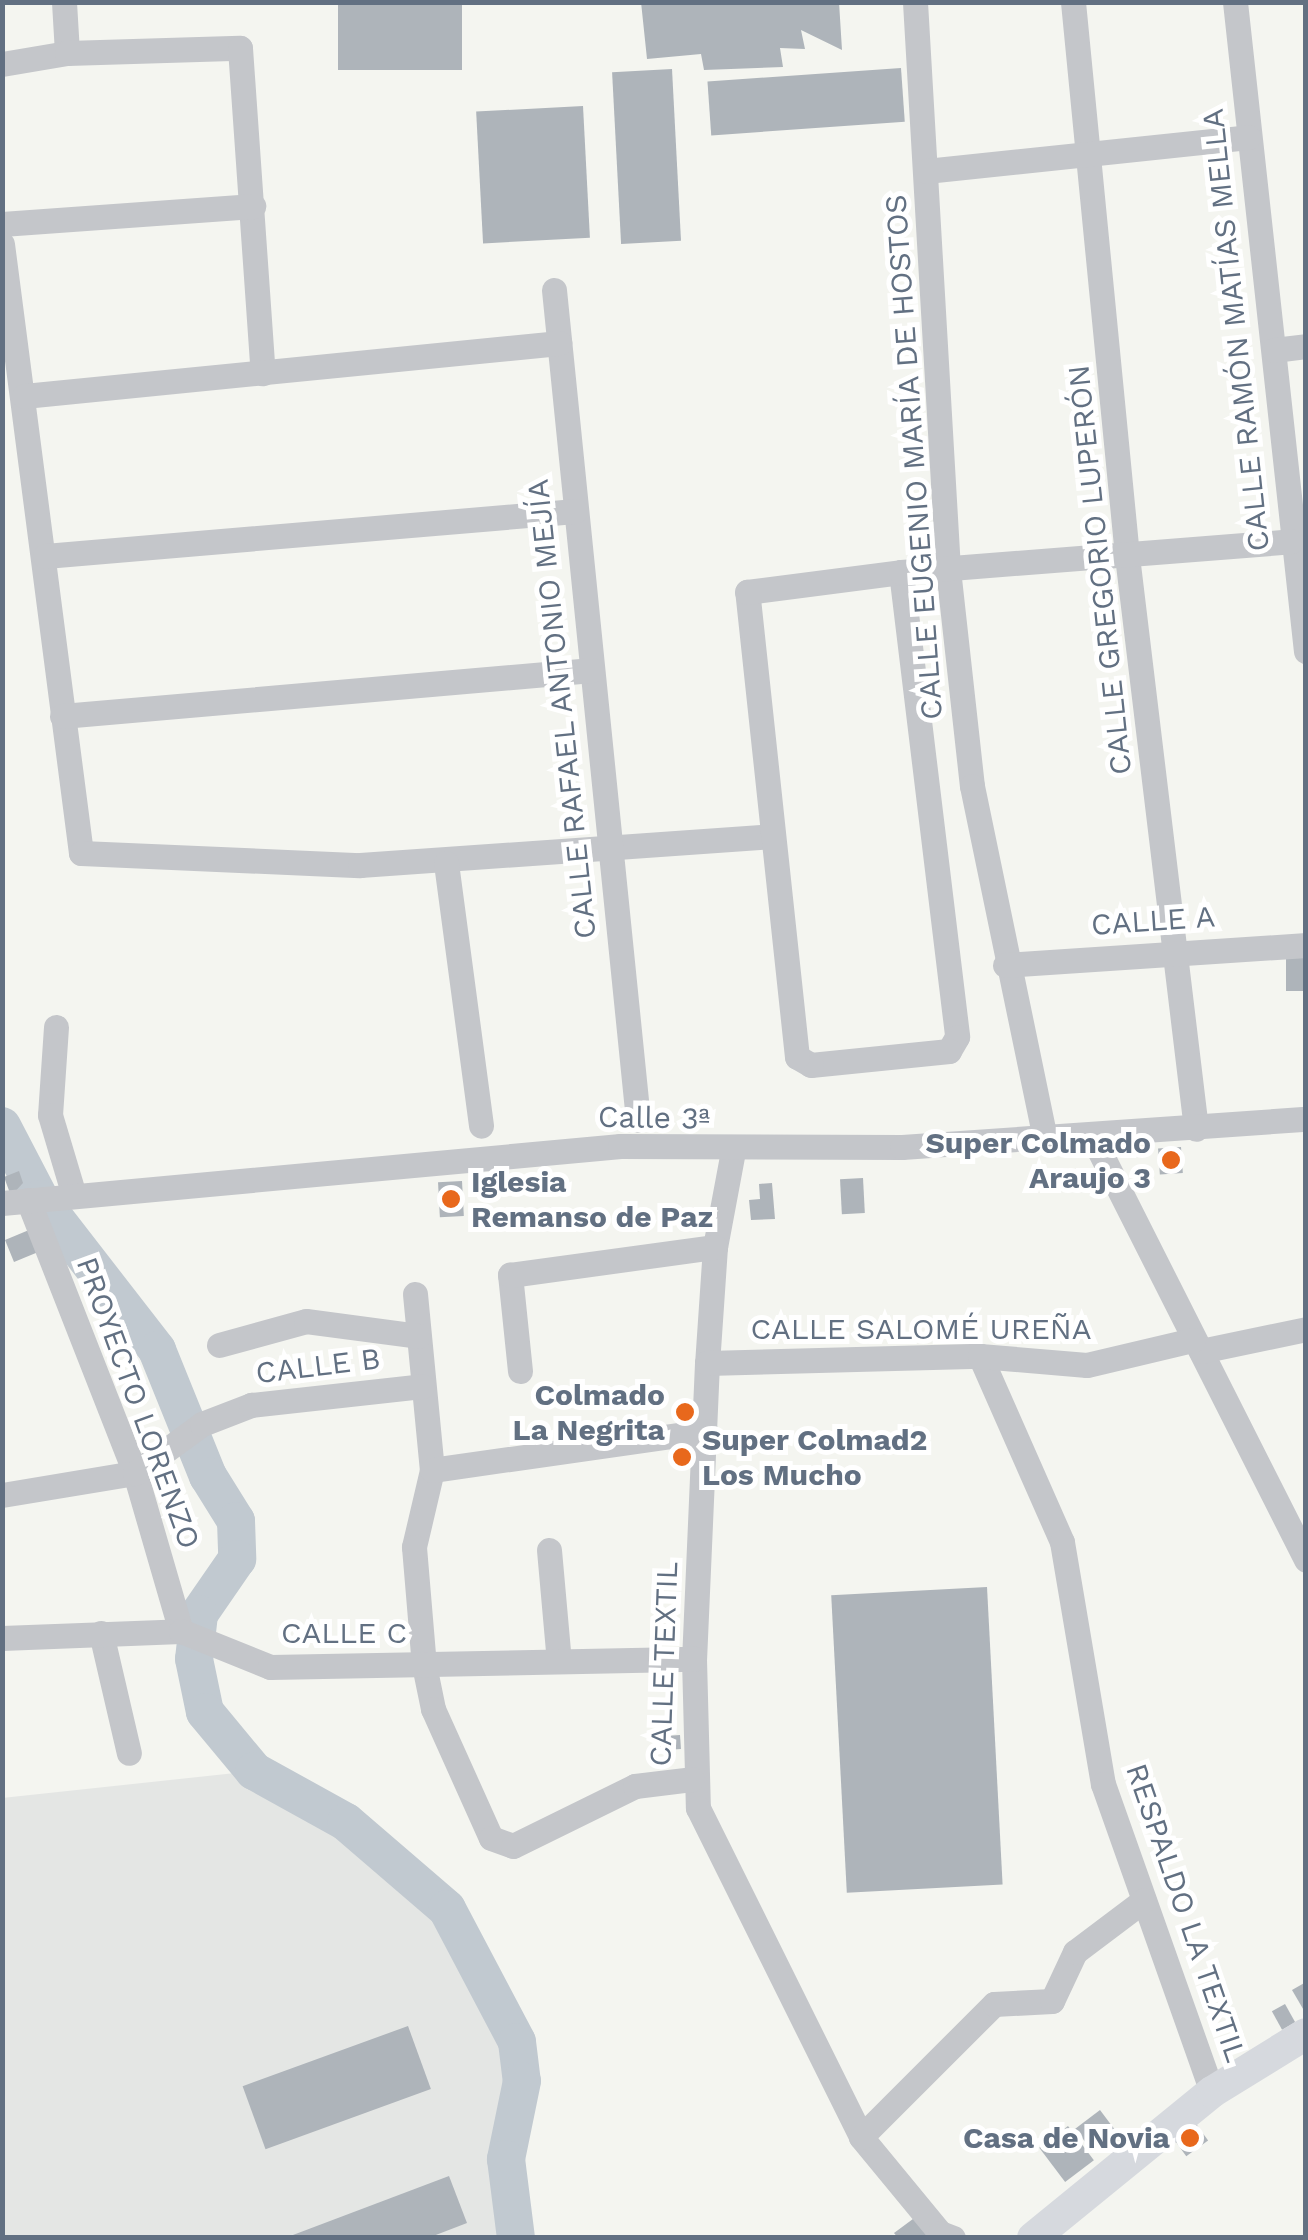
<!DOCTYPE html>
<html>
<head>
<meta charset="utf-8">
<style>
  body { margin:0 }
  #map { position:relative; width:1308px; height:2240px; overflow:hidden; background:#f4f5f0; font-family:"Work Sans",sans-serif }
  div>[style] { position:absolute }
  .built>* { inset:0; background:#e4e6e4 }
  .river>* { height:38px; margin:-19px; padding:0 19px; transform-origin:19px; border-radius:19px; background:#c1c9d0 }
  .building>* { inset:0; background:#aeb4ba; transform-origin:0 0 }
  .minor>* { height:25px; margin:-12.5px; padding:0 12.5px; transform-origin:12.5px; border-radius:12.5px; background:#c4c6ca }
  .major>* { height:32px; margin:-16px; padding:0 16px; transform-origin:16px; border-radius:16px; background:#d6d9de }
  .dots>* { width:28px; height:28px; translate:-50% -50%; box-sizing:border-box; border:5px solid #fff; border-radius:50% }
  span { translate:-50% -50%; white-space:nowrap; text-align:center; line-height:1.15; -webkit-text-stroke:10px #fff; paint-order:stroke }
  .street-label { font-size:30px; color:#627082 }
  .poi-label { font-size:30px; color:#627082; font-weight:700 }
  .right { translate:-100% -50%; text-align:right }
  .left { translate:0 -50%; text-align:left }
  .frame { position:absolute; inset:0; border:5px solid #627082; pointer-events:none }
</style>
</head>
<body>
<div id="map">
  <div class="built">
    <div style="clip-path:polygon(254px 1771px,375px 1843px,447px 1909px,470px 1940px,523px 2065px,506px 2160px,516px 2237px,3px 2237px,2px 1798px)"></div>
  </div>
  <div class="river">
    <div style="left:2px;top:1126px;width:82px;rotate:62.5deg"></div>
    <div style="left:40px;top:1199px;width:191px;rotate:52.2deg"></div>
    <div style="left:157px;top:1350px;width:136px;rotate:68deg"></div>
    <div style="left:208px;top:1476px;width:53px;rotate:58.1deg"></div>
    <div style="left:236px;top:1521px;width:38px;rotate:88deg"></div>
    <div style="left:237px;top:1559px;width:67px;rotate:124.6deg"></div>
    <div style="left:199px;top:1614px;width:45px;rotate:96.3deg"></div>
    <div style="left:194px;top:1659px;width:54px;rotate:78.3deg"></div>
    <div style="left:205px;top:1712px;width:77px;rotate:50.3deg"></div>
    <div style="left:254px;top:1771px;width:105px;rotate:29deg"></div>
    <div style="left:346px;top:1822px;width:133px;rotate:40.7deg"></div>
    <div style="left:447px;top:1909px;width:150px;rotate:62.2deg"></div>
    <div style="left:517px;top:2042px;width:39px;rotate:83deg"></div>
    <div style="left:522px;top:2081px;width:80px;rotate:101.6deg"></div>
    <div style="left:506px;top:2159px;width:80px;rotate:82.8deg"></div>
  </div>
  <div class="building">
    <div style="left:338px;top:2px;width:124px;height:68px"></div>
    <div style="clip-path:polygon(641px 2px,839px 2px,842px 50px,801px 30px,805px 49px,780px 48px,783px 67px,704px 70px,701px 54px,647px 59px)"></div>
    <div style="left:901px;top:68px;width:54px;height:194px;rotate:86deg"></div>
    <div style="left:672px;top:69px;width:172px;height:60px;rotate:87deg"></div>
    <div style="left:583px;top:106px;width:132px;height:107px;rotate:87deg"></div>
    <div style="left:1306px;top:953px;width:38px;height:20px;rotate:90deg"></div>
    <div style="left:1181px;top:1147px;width:26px;height:23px;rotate:86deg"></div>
    <div style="clip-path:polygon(19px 1171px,23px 1183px,11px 1196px,4px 1177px)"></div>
    <div style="left:863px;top:1178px;width:35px;height:23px;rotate:87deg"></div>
    <div style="left:462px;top:1181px;width:35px;height:24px;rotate:87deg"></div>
    <div style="clip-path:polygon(772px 1183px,775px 1219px,751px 1220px,749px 1200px,760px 1199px,759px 1184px)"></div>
    <div style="clip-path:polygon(29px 1230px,48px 1248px,14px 1262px,5px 1240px)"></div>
    <div style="left:693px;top:1402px;width:16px;height:18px;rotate:79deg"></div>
    <div style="left:672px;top:1448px;width:19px;height:19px"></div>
    <div style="left:987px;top:1587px;width:298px;height:156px;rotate:87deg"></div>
    <div style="left:680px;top:1735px;width:14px;height:23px;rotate:86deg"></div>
    <div style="clip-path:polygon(1306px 1982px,1306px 2014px,1292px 1990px)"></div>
    <div style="left:1285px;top:2004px;width:21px;height:15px;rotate:61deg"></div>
    <div style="left:408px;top:2026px;width:67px;height:176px;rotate:70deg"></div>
    <div style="left:1100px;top:2110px;width:30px;height:31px;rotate:53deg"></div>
    <div style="left:1194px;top:2121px;width:24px;height:27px;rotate:54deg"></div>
    <div style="left:1068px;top:2126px;width:43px;height:36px;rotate:53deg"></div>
    <div style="clip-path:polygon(449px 2176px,467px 2223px,428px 2238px,285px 2238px)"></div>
    <div style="clip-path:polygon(917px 2216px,934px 2238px,898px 2238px,894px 2233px)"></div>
  </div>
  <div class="minor">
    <div style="left:64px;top:2px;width:51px;rotate:86.6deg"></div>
    <div style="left:915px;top:2px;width:568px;rotate:86.67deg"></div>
    <div style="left:948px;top:569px;width:218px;rotate:83.7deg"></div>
    <div style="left:972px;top:786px;width:359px;rotate:78.3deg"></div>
    <div style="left:1073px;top:2px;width:557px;rotate:84.43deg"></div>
    <div style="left:1127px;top:556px;width:577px;rotate:83.13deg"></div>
    <div style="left:1235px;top:2px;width:653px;rotate:83.76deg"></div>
    <div style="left:2px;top:64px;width:66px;rotate:-9.6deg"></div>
    <div style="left:67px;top:53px;width:173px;rotate:-1.7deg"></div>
    <div style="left:240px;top:48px;width:326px;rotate:86deg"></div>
    <div style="left:926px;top:171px;width:324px;rotate:-6deg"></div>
    <div style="left:2px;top:224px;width:252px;rotate:-4.1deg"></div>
    <div style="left:2px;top:244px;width:614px;rotate:82.61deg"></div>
    <div style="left:81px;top:853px;width:279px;rotate:2.5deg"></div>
    <div style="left:360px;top:865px;width:414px;rotate:-4deg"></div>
    <div style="left:554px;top:290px;width:834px;rotate:84.22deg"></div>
    <div style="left:1274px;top:350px;width:32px;rotate:-7deg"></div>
    <div style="left:24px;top:396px;width:538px;rotate:-5.66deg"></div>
    <div style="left:45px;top:556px;width:532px;rotate:-4.85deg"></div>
    <div style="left:901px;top:572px;width:468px;rotate:83.1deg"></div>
    <div style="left:957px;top:1037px;width:16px;rotate:120deg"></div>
    <div style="left:949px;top:1051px;width:139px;rotate:174.2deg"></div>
    <div style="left:811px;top:1065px;width:16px;rotate:-150deg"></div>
    <div style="left:797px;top:1057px;width:468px;rotate:-96.1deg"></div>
    <div style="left:747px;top:592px;width:155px;rotate:-7.4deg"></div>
    <div style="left:901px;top:572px;width:391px;rotate:-4.5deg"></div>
    <div style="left:62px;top:716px;width:532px;rotate:-4.96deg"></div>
    <div style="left:446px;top:863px;width:265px;rotate:82.4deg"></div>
    <div style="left:1005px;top:965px;width:302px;rotate:-3.8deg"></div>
    <div style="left:56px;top:1027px;width:88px;rotate:93.9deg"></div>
    <div style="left:50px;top:1115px;width:80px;rotate:73.4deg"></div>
    <div style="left:1092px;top:1136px;width:475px;rotate:63.2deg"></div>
    <div style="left:733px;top:1151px;width:98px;rotate:100.6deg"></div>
    <div style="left:715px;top:1247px;width:116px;rotate:93.9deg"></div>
    <div style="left:707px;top:1363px;width:296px;rotate:92.5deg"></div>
    <div style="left:694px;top:1659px;width:149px;rotate:88.5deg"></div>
    <div style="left:698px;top:1808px;width:367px;rotate:63.6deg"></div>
    <div style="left:861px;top:2137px;width:124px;rotate:50.5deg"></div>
    <div style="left:940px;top:2233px;width:14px;rotate:21deg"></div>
    <div style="left:28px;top:1200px;width:293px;rotate:68.6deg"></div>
    <div style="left:135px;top:1473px;width:165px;rotate:73.8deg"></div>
    <div style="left:2px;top:1203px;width:621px;rotate:-5.27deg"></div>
    <div style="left:620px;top:1146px;width:282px;rotate:0.2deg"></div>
    <div style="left:902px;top:1147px;width:405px;rotate:-4deg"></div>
    <div style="left:415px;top:1294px;width:177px;rotate:84.5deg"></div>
    <div style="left:432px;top:1470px;width:79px;rotate:103.2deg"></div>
    <div style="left:414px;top:1547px;width:118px;rotate:85.2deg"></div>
    <div style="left:424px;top:1665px;width:45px;rotate:78.4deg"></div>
    <div style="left:433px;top:1709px;width:141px;rotate:65.8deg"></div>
    <div style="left:491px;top:1838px;width:23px;rotate:20deg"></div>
    <div style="left:513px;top:1846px;width:136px;rotate:-26.2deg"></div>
    <div style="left:635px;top:1786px;width:57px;rotate:-7deg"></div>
    <div style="left:219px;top:1345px;width:90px;rotate:-15.4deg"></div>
    <div style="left:306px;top:1321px;width:113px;rotate:7.6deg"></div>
    <div style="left:1201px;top:1351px;width:107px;rotate:-11.8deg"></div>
    <div style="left:980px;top:1356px;width:203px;rotate:66.2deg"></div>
    <div style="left:1062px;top:1542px;width:245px;rotate:80.4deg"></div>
    <div style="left:1103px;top:1784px;width:327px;rotate:70.5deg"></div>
    <div style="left:707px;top:1363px;width:273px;rotate:-1.5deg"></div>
    <div style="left:980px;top:1356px;width:107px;rotate:4.8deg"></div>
    <div style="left:1087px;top:1365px;width:109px;rotate:-13.3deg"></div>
    <div style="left:520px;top:1371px;width:97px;rotate:-95.9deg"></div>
    <div style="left:510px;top:1275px;width:207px;rotate:-7.8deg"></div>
    <div style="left:432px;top:1470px;width:276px;rotate:-8.1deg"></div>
    <div style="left:2px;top:1495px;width:135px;rotate:-9.4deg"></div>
    <div style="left:135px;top:1473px;width:83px;rotate:-36.2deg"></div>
    <div style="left:202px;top:1424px;width:53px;rotate:-21.2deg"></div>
    <div style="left:251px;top:1405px;width:172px;rotate:-6.3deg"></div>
    <div style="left:549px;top:1550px;width:111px;rotate:84.9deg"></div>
    <div style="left:101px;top:1633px;width:123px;rotate:76.9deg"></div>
    <div style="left:2px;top:1638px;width:179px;rotate:-2.2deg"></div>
    <div style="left:181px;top:1631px;width:96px;rotate:22deg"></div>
    <div style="left:270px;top:1667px;width:424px;rotate:-1.1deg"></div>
    <div style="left:861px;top:2137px;width:188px;rotate:-45deg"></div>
    <div style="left:994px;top:2004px;width:58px;rotate:-3deg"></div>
    <div style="left:1052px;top:2001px;width:54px;rotate:-64.9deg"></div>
    <div style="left:1075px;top:1952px;width:86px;rotate:-37deg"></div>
  </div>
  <div class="major">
    <div style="left:1033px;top:2238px;width:231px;rotate:-39.2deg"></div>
    <div style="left:1212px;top:2092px;width:110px;rotate:-31.7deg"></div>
  </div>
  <div class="dots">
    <div style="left:1171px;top:1160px;background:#e8681c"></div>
    <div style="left:451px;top:1199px;background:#e8681c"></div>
    <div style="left:685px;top:1412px;background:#e8681c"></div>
    <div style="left:682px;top:1457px;background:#e8681c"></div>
    <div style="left:1190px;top:2138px;background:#e8681c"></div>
  </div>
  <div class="street-label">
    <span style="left:1236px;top:330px;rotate:-96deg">CALLE RAMÓN MATÍAS MELLA</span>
    <span style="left:914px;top:457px;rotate:-94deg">CALLE EUGENIO MARÍA DE HOSTOS</span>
    <span style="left:1100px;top:570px;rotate:-96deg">CALLE GREGORIO LUPERÓN</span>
    <span style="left:562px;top:709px;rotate:-96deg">CALLE RAFAEL ANTONIO MEJÍA</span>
    <span style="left:1153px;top:921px;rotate:-4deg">CALLE A</span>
    <span style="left:654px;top:1118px;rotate:1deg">Calle 3ª</span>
    <span style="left:921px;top:1329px">CALLE SALOMÉ UREÑA</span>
    <span style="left:318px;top:1366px;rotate:-7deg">CALLE B</span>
    <span style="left:138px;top:1403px;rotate:70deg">PROYECTO LORENZO</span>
    <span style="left:344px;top:1633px">CALLE C</span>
    <span style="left:664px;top:1664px;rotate:-88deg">CALLE TEXTIL</span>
    <span style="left:1186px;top:1913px;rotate:71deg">RESPALDO LA TEXTIL</span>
  </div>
  <div class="poi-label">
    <span class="right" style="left:1151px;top:1160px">Super Colmado<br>Araujo 3</span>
    <span class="left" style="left:471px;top:1199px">Iglesia<br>Remanso de Paz</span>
    <span class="right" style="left:665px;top:1412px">Colmado<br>La Negrita</span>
    <span class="left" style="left:702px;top:1457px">Super Colmad2<br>Los Mucho</span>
    <span class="right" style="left:1170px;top:2138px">Casa de Novia</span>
  </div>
  <div class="frame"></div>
</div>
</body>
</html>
